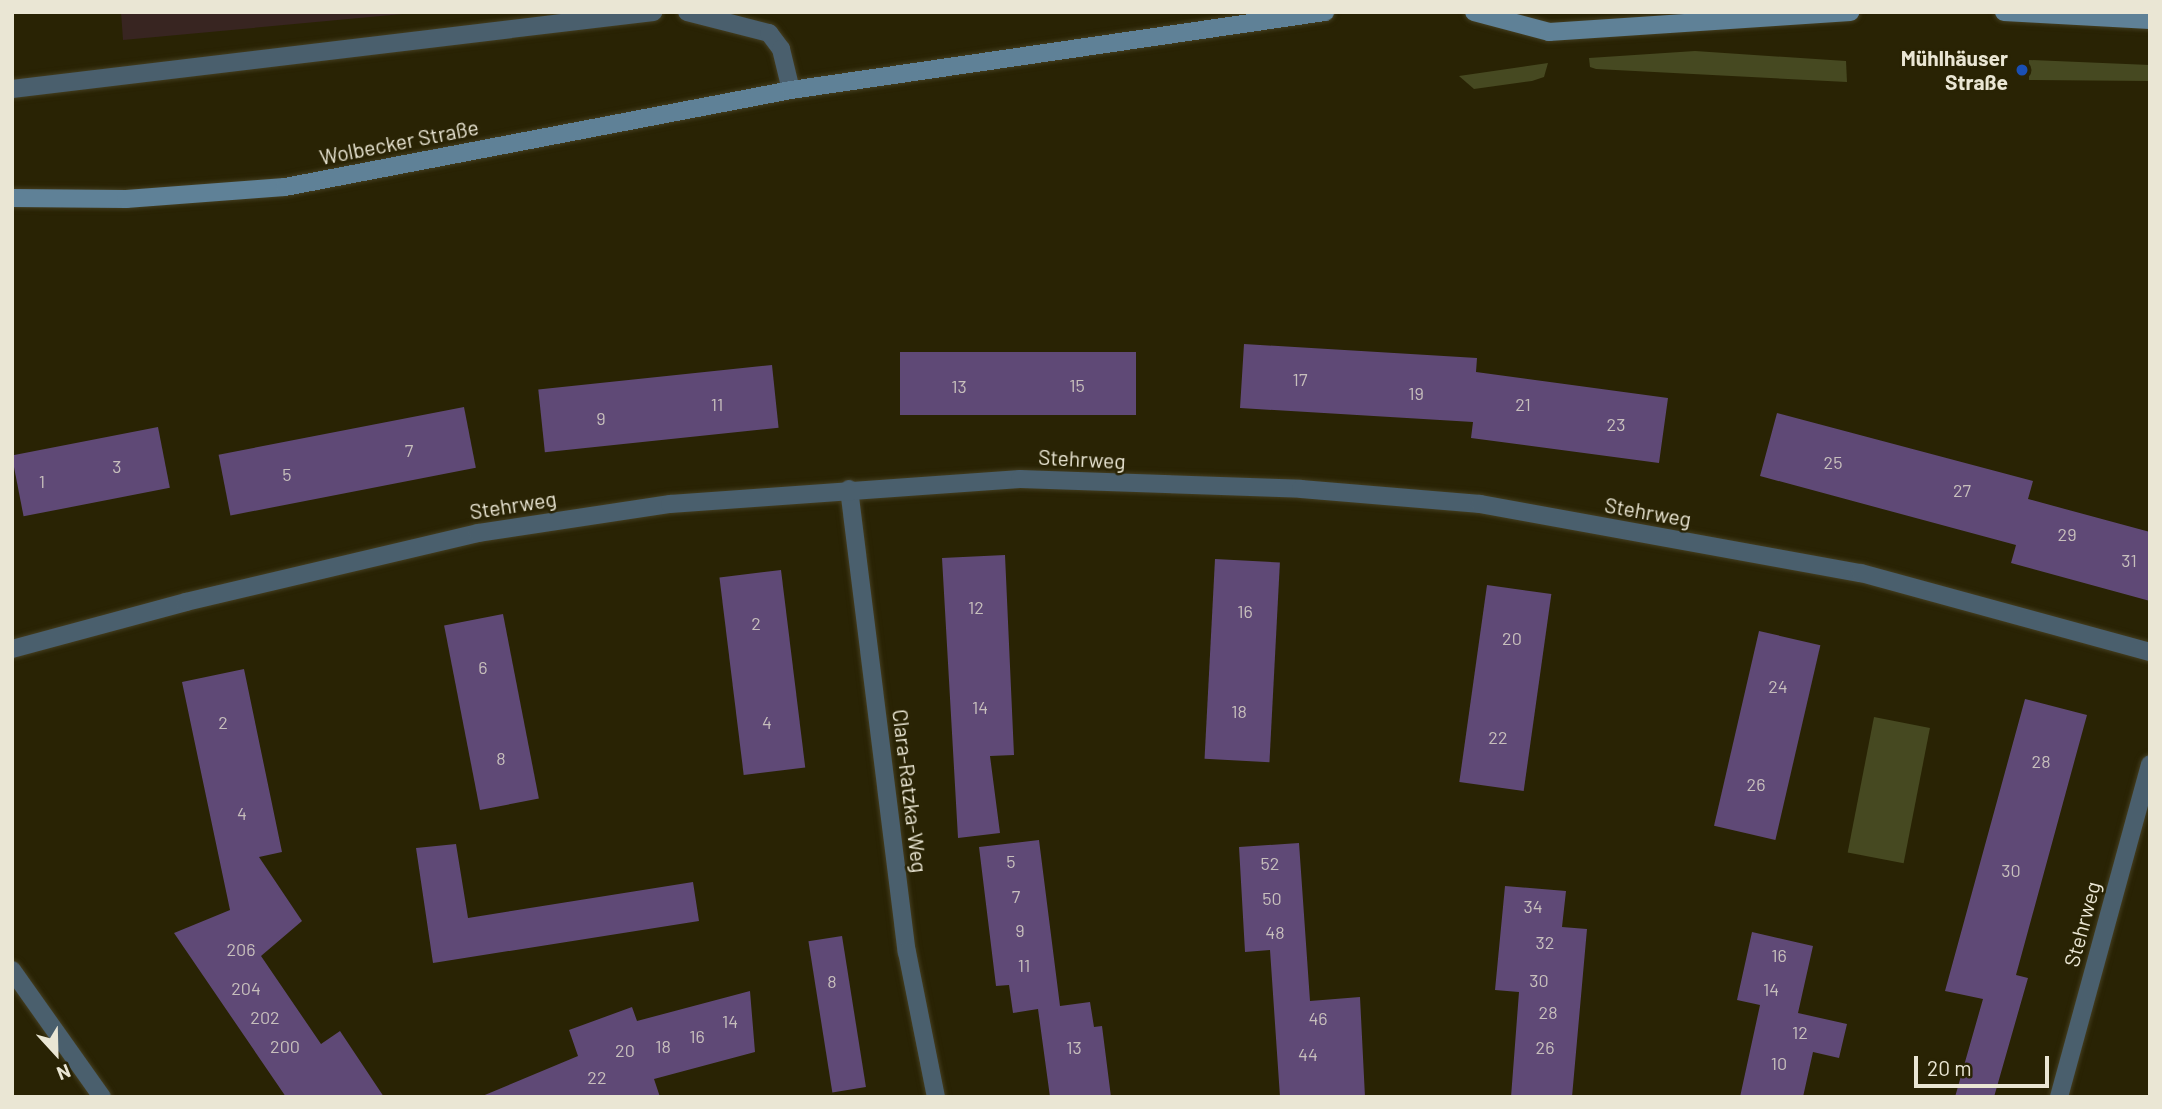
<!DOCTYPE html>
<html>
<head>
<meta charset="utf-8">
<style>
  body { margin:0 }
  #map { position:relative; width:2162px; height:1109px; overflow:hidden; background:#292304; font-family:Barlow,sans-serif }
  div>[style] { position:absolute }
  .commercial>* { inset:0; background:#382521 }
  .green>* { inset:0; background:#464921; transform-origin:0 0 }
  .building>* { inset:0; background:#5f4976; transform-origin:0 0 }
  .roads { filter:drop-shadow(0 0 2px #443e21) drop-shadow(0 0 2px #443e21) }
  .street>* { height:18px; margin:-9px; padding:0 9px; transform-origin:9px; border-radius:9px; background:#4a5f6d }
  .secondary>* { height:18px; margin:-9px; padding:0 9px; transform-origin:9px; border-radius:9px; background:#5f8197 }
  .dots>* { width:19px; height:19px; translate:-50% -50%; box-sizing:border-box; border:4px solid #292304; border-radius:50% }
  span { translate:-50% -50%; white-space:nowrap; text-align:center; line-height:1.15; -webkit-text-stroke:5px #292304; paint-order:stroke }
  .number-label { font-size:18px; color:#c7bfbc }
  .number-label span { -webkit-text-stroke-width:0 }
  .poi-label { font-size:21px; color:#eae6d4; font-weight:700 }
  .right { translate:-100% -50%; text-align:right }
  .street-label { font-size:21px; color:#eae6d4 }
  .frame { position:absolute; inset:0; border:14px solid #eae6d4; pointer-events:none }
  .north { position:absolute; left:21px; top:1018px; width:70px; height:70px; -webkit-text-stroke:5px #292304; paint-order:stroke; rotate:158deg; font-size:19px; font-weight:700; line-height:28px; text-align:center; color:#eae6d4 }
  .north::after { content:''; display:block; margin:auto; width:24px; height:32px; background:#eae6d4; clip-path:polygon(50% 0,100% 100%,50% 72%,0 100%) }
  .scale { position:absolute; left:1914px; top:1056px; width:135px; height:32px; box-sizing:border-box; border:4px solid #eae6d4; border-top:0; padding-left:9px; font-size:21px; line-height:24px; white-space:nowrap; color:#eae6d4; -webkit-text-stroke:5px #292304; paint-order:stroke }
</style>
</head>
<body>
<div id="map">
  <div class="commercial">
    <div style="clip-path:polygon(121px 12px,424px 12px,123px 40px)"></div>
  </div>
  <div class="green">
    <div style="clip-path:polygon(1695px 51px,1846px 61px,1847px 82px,1596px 69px,1590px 67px,1589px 58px)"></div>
    <div style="clip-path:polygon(2029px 60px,2150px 65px,2150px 81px,2029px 80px)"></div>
    <div style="clip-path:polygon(1548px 63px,1544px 77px,1532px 81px,1474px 89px,1459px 76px)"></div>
    <div style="left:1874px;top:717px;width:57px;height:138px;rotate:11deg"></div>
  </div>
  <div class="building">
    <div style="clip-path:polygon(1244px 344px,1477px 358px,1476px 372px,1668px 398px,1659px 463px,1471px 438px,1473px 422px,1240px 408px)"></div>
    <div style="left:1136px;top:352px;width:63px;height:236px;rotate:90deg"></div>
    <div style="left:772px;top:365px;width:63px;height:235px;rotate:84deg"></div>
    <div style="left:464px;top:407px;width:62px;height:250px;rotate:79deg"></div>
    <div style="clip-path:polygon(1777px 413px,2033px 481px,2028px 499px,2150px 532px,2150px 601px,2011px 563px,2016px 545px,1760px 476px)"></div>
    <div style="left:158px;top:427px;width:62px;height:149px;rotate:79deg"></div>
    <div style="clip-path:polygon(1005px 555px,1014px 755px,990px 756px,1000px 833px,958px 838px,942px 558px)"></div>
    <div style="left:1215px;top:559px;width:65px;height:200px;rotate:3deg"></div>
    <div style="left:781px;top:570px;width:199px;height:62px;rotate:83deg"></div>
    <div style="left:1487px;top:585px;width:65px;height:199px;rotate:8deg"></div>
    <div style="left:503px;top:614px;width:188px;height:60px;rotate:79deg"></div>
    <div style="left:1759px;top:631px;width:63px;height:200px;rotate:13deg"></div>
    <div style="clip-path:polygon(244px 669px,282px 852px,259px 857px,302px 921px,261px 956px,321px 1044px,340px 1031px,384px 1097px,286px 1097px,174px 933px,230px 910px,182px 682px)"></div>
    <div style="clip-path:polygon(2025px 699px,2087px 715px,2016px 975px,2028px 978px,1994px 1097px,1955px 1097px,1983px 999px,1945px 991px)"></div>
    <div style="clip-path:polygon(1039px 840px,1060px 1006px,1090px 1002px,1094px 1027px,1102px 1026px,1111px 1097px,1050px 1097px,1038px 1009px,1013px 1013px,1009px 985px,996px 986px,979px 847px)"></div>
    <div style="clip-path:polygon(1299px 843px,1310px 1001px,1360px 997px,1365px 1097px,1280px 1097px,1270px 950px,1245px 952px,1239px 847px)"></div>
    <div style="clip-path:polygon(456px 844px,468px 918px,693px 882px,699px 921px,433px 963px,416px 848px)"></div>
    <div style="clip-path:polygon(1505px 886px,1566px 891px,1562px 927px,1587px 929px,1572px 1097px,1511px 1097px,1519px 992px,1495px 990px)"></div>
    <div style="clip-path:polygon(1752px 932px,1813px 946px,1798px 1013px,1847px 1024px,1839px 1058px,1813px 1052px,1803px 1097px,1740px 1097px,1760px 1005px,1737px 1000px)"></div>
    <div style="left:842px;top:936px;width:153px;height:34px;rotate:81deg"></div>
    <div style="clip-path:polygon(750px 991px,755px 1052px,654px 1079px,660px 1097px,480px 1097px,578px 1056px,569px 1030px,632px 1007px,637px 1021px)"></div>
  </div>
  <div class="roads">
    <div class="street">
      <div style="left:687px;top:12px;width:85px;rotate:14.4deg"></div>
      <div style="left:769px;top:33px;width:20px;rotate:53deg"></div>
      <div style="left:781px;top:49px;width:42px;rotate:76.3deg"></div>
      <div style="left:12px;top:89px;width:646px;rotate:-6.85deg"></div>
      <div style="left:849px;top:489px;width:467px;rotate:82.9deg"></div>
      <div style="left:907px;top:952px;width:148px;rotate:78.7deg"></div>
      <div style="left:12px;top:649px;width:180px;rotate:-15.1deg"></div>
      <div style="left:186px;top:602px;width:300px;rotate:-13.3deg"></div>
      <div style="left:478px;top:533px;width:194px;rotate:-8.6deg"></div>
      <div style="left:670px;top:504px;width:351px;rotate:-4.1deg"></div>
      <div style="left:1020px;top:479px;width:281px;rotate:2deg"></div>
      <div style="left:1301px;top:489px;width:180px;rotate:4.8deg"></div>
      <div style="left:1480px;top:504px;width:387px;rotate:10.3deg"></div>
      <div style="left:1861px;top:573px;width:300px;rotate:15.3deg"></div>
      <div style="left:12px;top:970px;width:156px;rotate:54.7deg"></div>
      <div style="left:2059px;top:1097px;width:345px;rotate:-74.7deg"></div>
    </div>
    <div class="secondary">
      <div style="left:1474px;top:12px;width:78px;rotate:14.9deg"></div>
      <div style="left:1549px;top:32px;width:302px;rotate:-3.8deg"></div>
      <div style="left:2004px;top:12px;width:146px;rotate:3.1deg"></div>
      <div style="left:12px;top:198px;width:114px;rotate:0.5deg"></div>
      <div style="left:126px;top:199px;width:159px;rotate:-4.3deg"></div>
      <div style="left:285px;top:187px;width:515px;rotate:-10.85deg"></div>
      <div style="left:791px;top:90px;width:540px;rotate:-8.31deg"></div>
    </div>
  </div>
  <div class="dots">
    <div style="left:2022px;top:70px;background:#1a4fb4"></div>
  </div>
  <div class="number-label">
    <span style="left:1300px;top:379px">17</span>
    <span style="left:1077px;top:385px">15</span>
    <span style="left:959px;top:386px">13</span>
    <span style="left:1416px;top:393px">19</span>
    <span style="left:717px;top:404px">11</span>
    <span style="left:1523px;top:404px">21</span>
    <span style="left:601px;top:418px">9</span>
    <span style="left:1616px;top:424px">23</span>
    <span style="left:409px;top:450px">7</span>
    <span style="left:1833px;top:462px">25</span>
    <span style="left:117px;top:466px">3</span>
    <span style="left:287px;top:474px">5</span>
    <span style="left:42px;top:481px">1</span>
    <span style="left:1962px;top:490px">27</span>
    <span style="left:2067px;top:534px">29</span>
    <span style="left:2129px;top:560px">31</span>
    <span style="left:976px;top:607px">12</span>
    <span style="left:1245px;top:611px">16</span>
    <span style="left:756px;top:623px">2</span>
    <span style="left:1512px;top:638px">20</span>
    <span style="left:483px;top:667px">6</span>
    <span style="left:1778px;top:686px">24</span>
    <span style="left:980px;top:707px">14</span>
    <span style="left:1239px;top:711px">18</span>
    <span style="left:223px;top:722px">2</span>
    <span style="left:767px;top:722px">4</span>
    <span style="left:1498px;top:737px">22</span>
    <span style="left:501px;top:758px">8</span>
    <span style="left:2041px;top:761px">28</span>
    <span style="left:1756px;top:784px">26</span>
    <span style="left:242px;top:813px">4</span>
    <span style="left:1011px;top:861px">5</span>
    <span style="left:1270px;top:863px">52</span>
    <span style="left:2011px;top:870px">30</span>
    <span style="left:1016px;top:896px">7</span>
    <span style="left:1272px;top:898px">50</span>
    <span style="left:1533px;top:906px">34</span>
    <span style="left:1020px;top:930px">9</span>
    <span style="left:1275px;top:932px">48</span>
    <span style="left:1545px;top:942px">32</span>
    <span style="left:241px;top:949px">206</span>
    <span style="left:1779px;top:955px">16</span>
    <span style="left:1024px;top:965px">11</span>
    <span style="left:1539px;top:980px">30</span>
    <span style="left:832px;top:981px">8</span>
    <span style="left:246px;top:988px">204</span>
    <span style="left:1771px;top:989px">14</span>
    <span style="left:1548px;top:1012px">28</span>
    <span style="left:265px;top:1017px">202</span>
    <span style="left:1318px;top:1018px">46</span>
    <span style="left:730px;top:1021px">14</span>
    <span style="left:1800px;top:1032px">12</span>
    <span style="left:697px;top:1036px">16</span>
    <span style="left:285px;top:1046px">200</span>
    <span style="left:663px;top:1046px">18</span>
    <span style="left:1074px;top:1047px">13</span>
    <span style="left:1545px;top:1047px">26</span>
    <span style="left:625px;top:1050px">20</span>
    <span style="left:1308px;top:1054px">44</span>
    <span style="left:1779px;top:1063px">10</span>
    <span style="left:597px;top:1077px">22</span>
  </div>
  <div class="poi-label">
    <span class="right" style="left:2008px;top:70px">Mühlhäuser<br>Straße</span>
  </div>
  <div class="street-label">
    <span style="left:399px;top:142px;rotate:-11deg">Wolbecker Straße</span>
    <span style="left:1082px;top:459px;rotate:3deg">Stehrweg</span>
    <span style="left:513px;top:505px;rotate:-9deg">Stehrweg</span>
    <span style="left:1648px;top:512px;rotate:10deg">Stehrweg</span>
    <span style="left:910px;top:791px;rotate:83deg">Clara-Ratzka-Weg</span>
    <span style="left:2082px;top:924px;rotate:-75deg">Stehrweg</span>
  </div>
  <div class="frame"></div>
  <div class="north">N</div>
  <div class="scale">20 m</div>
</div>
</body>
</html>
